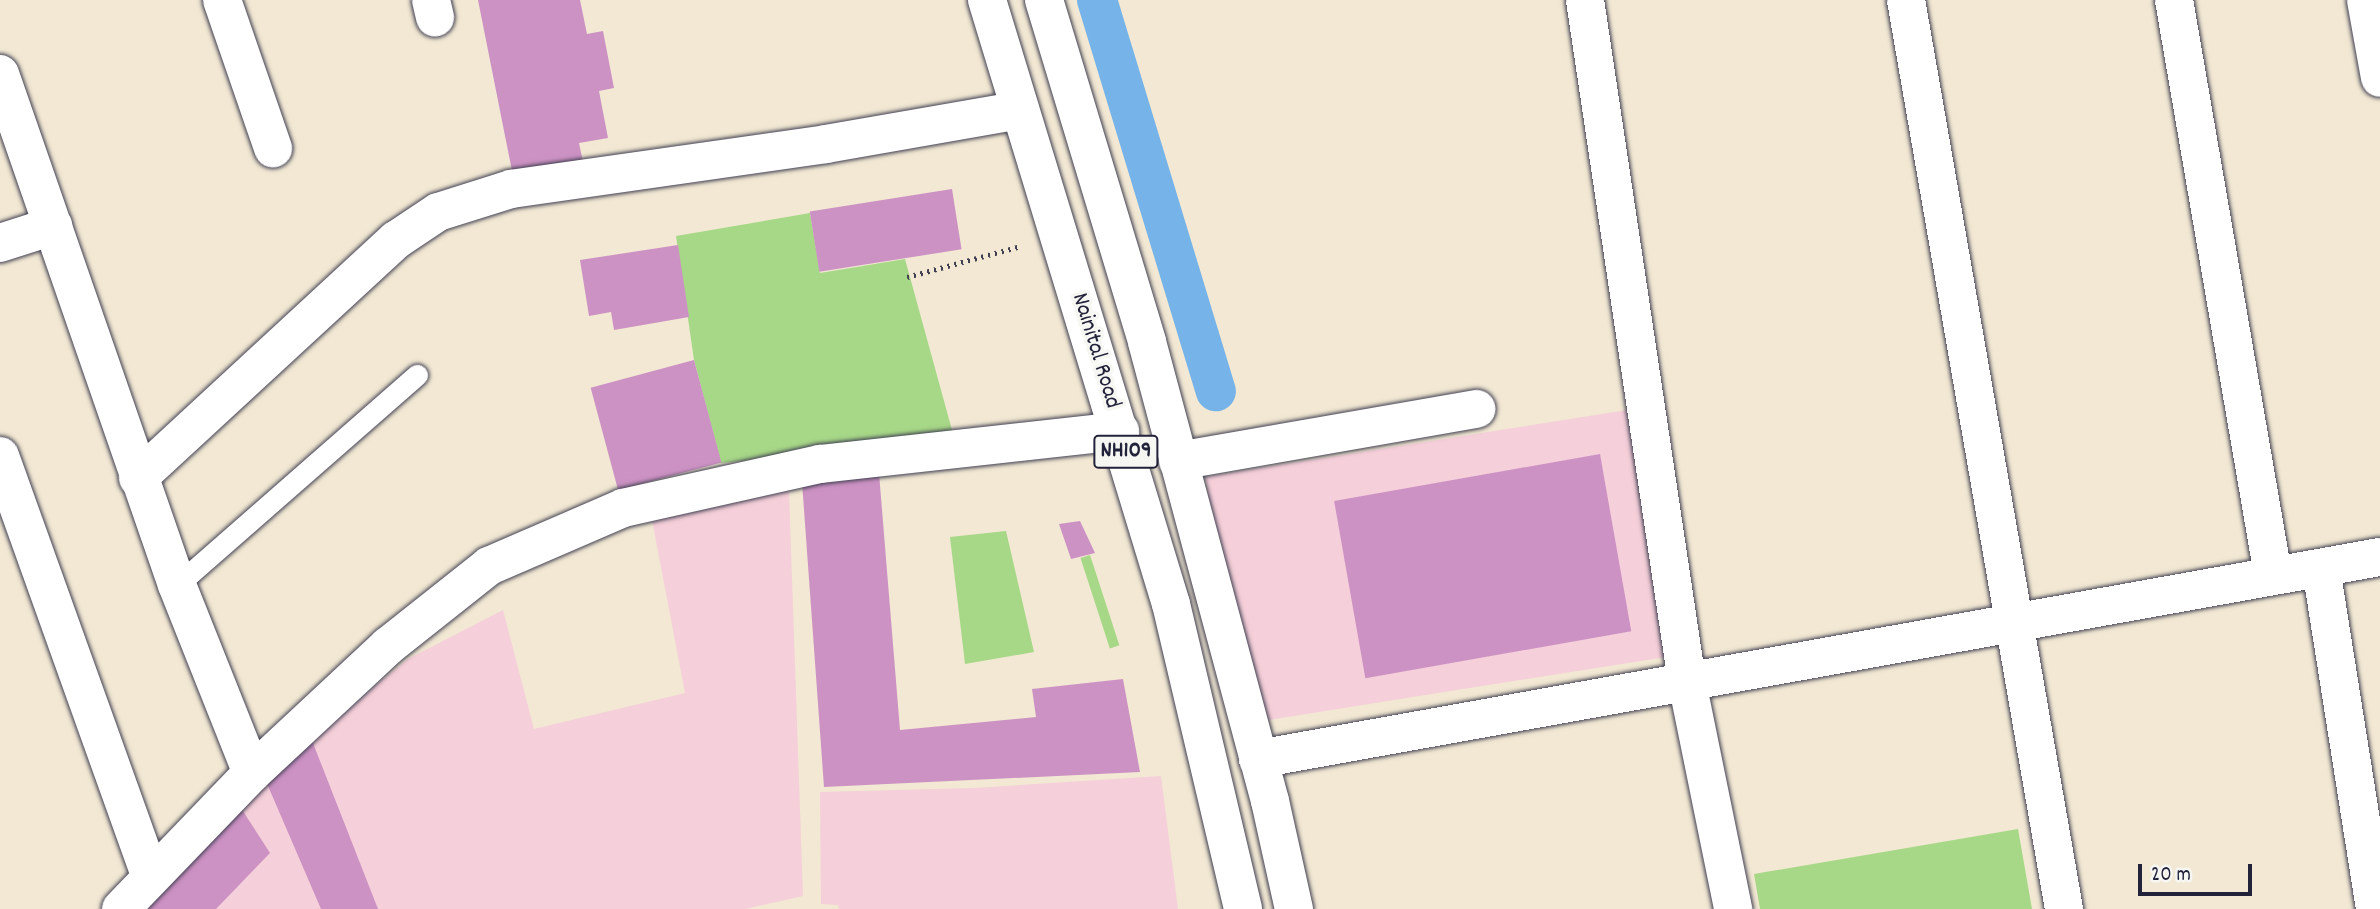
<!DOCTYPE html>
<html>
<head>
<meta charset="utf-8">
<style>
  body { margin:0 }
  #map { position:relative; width:2380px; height:909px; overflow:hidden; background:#f2e8d3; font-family:Dekko,sans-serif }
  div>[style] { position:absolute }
  .built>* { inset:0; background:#f5cfd9; transform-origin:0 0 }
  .green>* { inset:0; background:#a7d887; transform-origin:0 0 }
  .canal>* { height:40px; margin:-20px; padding:0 20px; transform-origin:20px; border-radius:20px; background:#76b3e8 }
  .building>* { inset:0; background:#cd92c4; transform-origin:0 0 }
  .path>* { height:4.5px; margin-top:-2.25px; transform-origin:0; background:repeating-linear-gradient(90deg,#414052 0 2px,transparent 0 7px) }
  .roads { filter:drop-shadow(0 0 2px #414052) drop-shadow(0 0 2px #414052) }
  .lane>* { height:21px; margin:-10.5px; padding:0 10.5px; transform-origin:10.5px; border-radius:10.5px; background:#fff }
  .street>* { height:38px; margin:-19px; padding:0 19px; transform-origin:19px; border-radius:19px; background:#fff }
  .highway>* { height:38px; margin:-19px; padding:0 19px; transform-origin:19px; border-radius:19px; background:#fff }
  span { translate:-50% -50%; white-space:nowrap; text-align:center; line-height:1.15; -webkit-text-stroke:7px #f6f6f2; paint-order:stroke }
  .shield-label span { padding:2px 5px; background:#f6f6f2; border:2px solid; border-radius:5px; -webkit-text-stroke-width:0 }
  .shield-label { font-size:23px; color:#22223b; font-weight:700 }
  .street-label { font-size:24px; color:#22223b }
  .scale { position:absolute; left:2138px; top:864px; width:114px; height:32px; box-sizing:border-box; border:4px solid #22223b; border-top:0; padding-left:9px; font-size:21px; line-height:24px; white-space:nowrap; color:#22223b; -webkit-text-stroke:5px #f6f6f2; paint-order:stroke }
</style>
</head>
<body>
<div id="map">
  <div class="built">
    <div style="left:1627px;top:410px;width:250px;height:427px;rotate:81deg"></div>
    <div style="clip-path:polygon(789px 491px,803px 896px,745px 909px,137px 909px,311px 738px,408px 659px,503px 610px,534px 729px,685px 693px,651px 515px)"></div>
    <div style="clip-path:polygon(1161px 776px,1178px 909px,839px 909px,838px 905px,821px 904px,820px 792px,974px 788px)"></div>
  </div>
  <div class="green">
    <div style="clip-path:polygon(810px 213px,820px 273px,905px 259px,955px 441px,721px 463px,694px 360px,676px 236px)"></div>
    <div style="clip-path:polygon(1006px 531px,1034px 652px,965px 664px,950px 537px)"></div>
    <div style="left:1090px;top:555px;width:95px;height:10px;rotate:72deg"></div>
    <div style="clip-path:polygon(2018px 829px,2032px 909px,1760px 909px,1754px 874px)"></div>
  </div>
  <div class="canal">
    <div style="left:1097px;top:0;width:409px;rotate:73.1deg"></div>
  </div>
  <div class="building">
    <div style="clip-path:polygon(478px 0,580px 0,587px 34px,603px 31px,614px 88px,599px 91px,608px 138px,579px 143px,583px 162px,513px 176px)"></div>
    <div style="left:952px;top:189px;width:61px;height:144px;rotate:81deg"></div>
    <div style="clip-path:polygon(678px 245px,689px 317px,614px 330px,611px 312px,589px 316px,580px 260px)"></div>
    <div style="left:694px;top:360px;width:106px;height:107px;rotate:75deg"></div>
    <div style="left:1600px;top:454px;width:180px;height:270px;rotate:80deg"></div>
    <div style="clip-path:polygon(879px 473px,900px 730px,1036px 717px,1032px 689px,1123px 679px,1140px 772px,824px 787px,802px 482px)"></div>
    <div style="clip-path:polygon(1080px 521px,1095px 553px,1071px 559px,1059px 524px)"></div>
    <div style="clip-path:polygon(311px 738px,378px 909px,321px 909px,265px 779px)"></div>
    <div style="clip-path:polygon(239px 805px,270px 853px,216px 909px,149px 909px,145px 902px)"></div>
  </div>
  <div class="path">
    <div style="left:907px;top:277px;width:118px;rotate:-15.2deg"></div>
  </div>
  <div class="roads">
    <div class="lane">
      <div style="left:177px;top:585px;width:319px;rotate:-41.2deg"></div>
    </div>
    <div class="street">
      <div style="left:222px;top:0;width:157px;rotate:71deg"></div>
      <div style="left:431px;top:0;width:18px;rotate:77deg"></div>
      <div style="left:1585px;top:0;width:690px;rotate:81.49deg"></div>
      <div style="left:1687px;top:682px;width:232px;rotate:78.5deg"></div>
      <div style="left:1906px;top:0;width:923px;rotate:80.14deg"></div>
      <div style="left:2174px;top:0;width:583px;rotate:80.23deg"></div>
      <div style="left:2366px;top:0;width:79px;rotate:79.8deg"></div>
      <div style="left:0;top:74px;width:541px;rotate:70.89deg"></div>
      <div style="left:177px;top:585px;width:202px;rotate:68.3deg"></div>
      <div style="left:0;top:243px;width:56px;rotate:-17.8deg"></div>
      <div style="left:0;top:456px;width:447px;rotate:70.3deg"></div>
      <div style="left:1178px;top:461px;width:303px;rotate:-9.9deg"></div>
      <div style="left:138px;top:478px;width:351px;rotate:-42.7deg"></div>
      <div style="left:396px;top:240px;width:50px;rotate:-33.7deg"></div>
      <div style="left:438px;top:212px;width:77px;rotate:-17.5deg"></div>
      <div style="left:511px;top:189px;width:318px;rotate:-8.1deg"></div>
      <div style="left:826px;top:144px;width:197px;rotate:-9.9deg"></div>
      <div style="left:2321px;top:568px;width:345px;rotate:81deg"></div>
      <div style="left:1258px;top:759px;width:1140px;rotate:-10.21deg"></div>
      <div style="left:121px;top:909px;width:189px;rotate:-46.1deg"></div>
      <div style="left:252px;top:773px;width:186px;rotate:-43deg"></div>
      <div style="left:388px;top:646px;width:129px;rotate:-38.4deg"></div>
      <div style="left:489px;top:566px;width:146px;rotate:-23.4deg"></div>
      <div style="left:623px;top:508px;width:202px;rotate:-12.6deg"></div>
      <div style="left:820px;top:464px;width:302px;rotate:-6.3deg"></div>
    </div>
    <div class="highway">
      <div style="left:987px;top:0;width:631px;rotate:73.06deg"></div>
      <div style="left:1171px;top:604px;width:313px;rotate:76.7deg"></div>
      <div style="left:1044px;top:0;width:357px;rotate:73.2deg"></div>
      <div style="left:1147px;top:342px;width:475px;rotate:75deg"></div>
      <div style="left:1270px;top:801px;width:111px;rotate:77.5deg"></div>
    </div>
  </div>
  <div class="shield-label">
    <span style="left:1126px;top:452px">NH109</span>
  </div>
  <div class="street-label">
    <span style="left:1095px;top:351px;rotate:73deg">Nainital Road</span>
  </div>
  <div class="scale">20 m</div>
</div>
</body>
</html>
